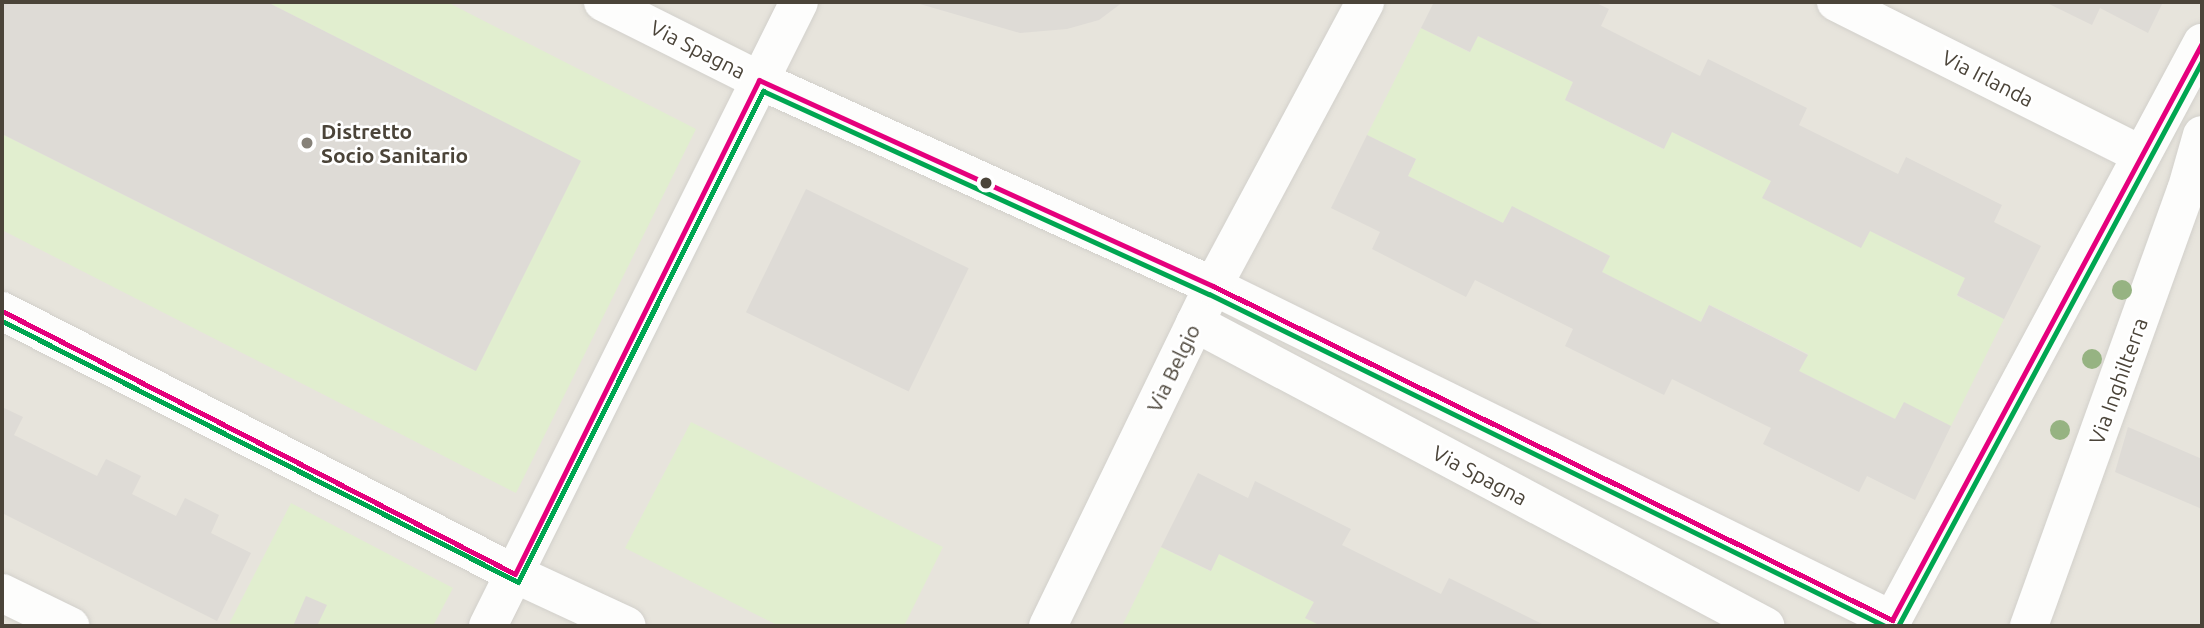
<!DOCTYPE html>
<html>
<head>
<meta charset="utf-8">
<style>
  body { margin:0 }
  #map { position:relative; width:2204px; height:628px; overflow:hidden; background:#f4f2ee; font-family:Ubuntu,sans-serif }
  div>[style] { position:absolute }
  .residential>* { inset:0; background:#e7e4dc; transform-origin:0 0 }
  .green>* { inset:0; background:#e1eecf }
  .building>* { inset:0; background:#dedbd6; transform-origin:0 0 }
  .roads { filter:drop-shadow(0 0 2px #d2d0cb) drop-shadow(0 0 2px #d2d0cb) }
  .minor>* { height:38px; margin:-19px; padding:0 19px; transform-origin:19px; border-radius:19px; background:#fdfdfc }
  .tertiary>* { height:38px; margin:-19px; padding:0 19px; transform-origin:19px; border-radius:19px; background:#fdfdfc }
  .bus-1>* { height:5px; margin:-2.5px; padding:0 2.5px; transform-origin:2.5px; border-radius:2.5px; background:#e5007d }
  .bus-2>* { height:5px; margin:-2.5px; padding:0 2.5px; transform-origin:2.5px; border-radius:2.5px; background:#00a651 }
  .trees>* { width:20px; height:20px; margin:-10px; border-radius:50%; background:#96b382 }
  .dots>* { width:19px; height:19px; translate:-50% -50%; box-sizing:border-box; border:4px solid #fff; border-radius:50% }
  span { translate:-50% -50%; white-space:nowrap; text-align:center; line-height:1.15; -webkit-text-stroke:5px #fff; paint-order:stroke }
  .street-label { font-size:21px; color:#4b4439 }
  .poi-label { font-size:21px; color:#4b4439; font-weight:700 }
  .left { translate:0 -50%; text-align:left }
  .frame { position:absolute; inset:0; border:4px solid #4b4439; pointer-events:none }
</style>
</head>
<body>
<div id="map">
  <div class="residential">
    <div style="left:2px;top:2px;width:2200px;height:624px"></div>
  </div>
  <div class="green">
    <div style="clip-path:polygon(267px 2px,447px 2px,696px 129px,516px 493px,2px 230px,2px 134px,475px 371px,580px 161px)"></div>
    <div style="clip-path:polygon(1421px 28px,1469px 52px,1478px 36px,1573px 82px,1565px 100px,1663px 149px,1672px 132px,1771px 181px,1763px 198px,1861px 247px,1870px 231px,1965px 278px,1957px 296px,2004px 319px,1951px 426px,1904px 403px,1895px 419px,1799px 371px,1808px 354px,1710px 305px,1700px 322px,1602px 272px,1610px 256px,1512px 207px,1503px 223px,1408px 176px,1416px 159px,1367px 135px)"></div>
    <div style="clip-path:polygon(691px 422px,943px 547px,904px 626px,779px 626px,625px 548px)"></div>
    <div style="clip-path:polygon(291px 503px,453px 588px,433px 626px,228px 626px)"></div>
    <div style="clip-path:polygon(1161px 547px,1210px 571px,1219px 554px,1314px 602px,1306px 618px,1321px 626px,1122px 626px)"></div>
  </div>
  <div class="building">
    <div style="clip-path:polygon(2px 2px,267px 2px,581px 161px,476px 371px,2px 134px)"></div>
    <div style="clip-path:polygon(913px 2px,1123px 2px,1099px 20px,1067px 29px,1020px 33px)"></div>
    <div style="clip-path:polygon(1434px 2px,1594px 2px,1609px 9px,1601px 26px,1700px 76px,1708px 59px,1807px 108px,1799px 125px,1898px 174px,1906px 157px,2002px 205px,1994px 222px,2041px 246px,2004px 319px,1957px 295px,1965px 278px,1870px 231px,1861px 248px,1762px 198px,1771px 181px,1672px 132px,1664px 149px,1565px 100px,1573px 82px,1478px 36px,1470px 52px,1421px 28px)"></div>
    <div style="clip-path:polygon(2045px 2px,2163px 2px,2148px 33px,2100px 8px,2092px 25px)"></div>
    <div style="clip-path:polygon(1367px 135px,1416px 159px,1408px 176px,1503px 223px,1512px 206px,1610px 256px,1602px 272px,1701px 322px,1709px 305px,1808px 355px,1799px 371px,1895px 419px,1904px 402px,1951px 426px,1915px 500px,1867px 476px,1859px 492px,1763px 444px,1771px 428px,1672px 379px,1664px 395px,1565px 346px,1573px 329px,1475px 280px,1466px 297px,1372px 249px,1380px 232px,1331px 208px)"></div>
    <div style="left:806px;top:189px;width:181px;height:137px;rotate:26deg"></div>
    <div style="clip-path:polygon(2px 407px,23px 417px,14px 435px,97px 476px,106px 459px,141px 476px,132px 494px,176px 516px,185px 498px,219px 515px,211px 533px,251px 553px,217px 621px,2px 513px)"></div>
    <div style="clip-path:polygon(2128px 427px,2202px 459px,2202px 509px,2115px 472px)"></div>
    <div style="clip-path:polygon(1198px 473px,1248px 498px,1255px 481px,1351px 529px,1342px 545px,1441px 594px,1449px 578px,1546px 626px,1321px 626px,1305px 618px,1314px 602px,1219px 554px,1211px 571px,1161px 547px)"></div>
    <div style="clip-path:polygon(306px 596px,327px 605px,317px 626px,293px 626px)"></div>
  </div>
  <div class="roads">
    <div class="minor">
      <div style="left:603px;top:2px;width:174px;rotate:26.6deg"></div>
      <div style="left:759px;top:80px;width:499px;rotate:24.4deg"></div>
      <div style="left:1213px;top:286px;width:757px;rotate:26.19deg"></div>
      <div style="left:1836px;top:2px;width:339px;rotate:26.6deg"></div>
      <div style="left:2px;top:311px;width:576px;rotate:27.14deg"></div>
      <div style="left:515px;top:574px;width:123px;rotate:24.9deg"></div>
      <div style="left:1195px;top:323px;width:646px;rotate:27.99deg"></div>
      <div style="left:2px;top:593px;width:76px;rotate:25.9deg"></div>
      <div style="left:488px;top:626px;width:697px;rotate:-63.51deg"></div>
      <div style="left:1048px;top:626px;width:378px;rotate:-64.1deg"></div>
      <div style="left:1213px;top:286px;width:322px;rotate:-61.8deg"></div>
      <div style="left:2029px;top:626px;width:462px;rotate:-70.2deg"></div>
      <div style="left:2186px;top:191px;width:58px;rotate:-74.1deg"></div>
    </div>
    <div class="tertiary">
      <div style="left:1889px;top:626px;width:662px;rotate:-61.77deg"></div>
    </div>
  </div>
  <div class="bus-1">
    <div style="left:2px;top:311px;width:576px;rotate:27.14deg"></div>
    <div style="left:515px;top:574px;width:551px;rotate:-63.71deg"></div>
    <div style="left:759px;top:80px;width:499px;rotate:24.4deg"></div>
    <div style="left:1213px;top:286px;width:757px;rotate:26.19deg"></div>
    <div style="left:1892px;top:620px;width:655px;rotate:-61.75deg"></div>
  </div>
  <div class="bus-2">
    <div style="left:2px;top:321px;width:578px;rotate:26.83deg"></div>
    <div style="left:518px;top:582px;width:549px;rotate:-63.48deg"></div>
    <div style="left:763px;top:91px;width:490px;rotate:24.5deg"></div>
    <div style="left:1209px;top:294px;width:753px;rotate:26.16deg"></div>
    <div style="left:1898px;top:626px;width:642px;rotate:-61.72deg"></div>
  </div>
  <div class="trees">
    <div style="left:2122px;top:290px"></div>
    <div style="left:2092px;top:359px"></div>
    <div style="left:2060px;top:430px"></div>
  </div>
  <div class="dots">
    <div style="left:307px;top:143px;background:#868178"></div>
    <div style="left:986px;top:183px;background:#4b4439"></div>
  </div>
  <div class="street-label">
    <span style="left:698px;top:49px;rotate:27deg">Via Spagna</span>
    <span style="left:1988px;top:78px;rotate:27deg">Via Irlanda</span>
    <span style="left:1173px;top:368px;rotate:-64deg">Via Belgio</span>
    <span style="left:2118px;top:381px;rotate:-70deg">Via Inghilterra</span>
    <span style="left:1480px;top:475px;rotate:28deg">Via Spagna</span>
  </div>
  <div class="poi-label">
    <span class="left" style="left:321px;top:143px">Distretto<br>Socio Sanitario</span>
  </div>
  <div class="frame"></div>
</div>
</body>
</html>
